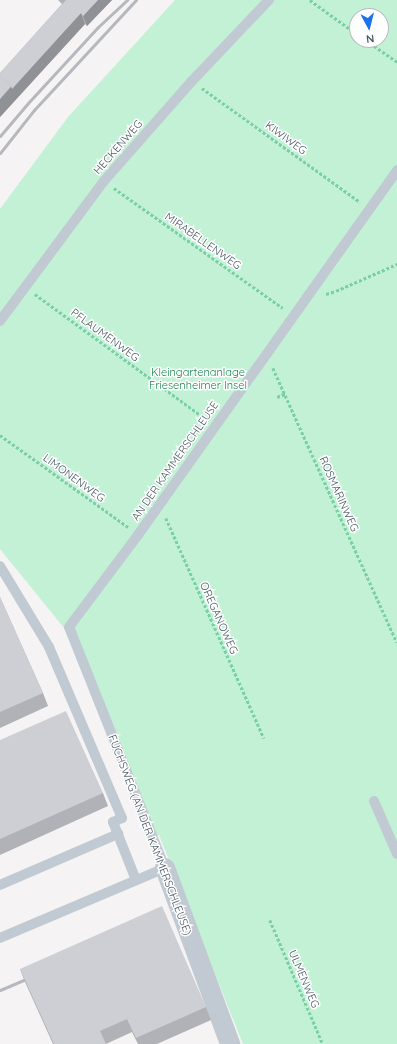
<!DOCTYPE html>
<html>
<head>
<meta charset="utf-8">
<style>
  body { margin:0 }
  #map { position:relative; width:397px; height:1044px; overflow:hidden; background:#f5f3f3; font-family:Quicksand,sans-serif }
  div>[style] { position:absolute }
  .green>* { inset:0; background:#c3f1d5 }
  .path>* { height:2.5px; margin-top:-1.25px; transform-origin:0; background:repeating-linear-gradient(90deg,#7ad0a6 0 3px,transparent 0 5px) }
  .lane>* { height:10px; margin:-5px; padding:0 5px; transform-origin:5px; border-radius:5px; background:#c1cad2 }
  .street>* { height:20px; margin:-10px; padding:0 10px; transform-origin:10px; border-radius:10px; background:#c1cad2 }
  .rail>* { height:3px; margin:-1.5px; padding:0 1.5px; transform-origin:1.5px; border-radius:1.5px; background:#b5b8bd }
  .wall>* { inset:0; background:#b0b2b7 }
  .shaded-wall>* { inset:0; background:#909195 }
  .building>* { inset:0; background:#cdcfd5 }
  span { translate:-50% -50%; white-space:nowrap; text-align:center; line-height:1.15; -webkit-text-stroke:3px #fff; paint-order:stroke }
  .street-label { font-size:11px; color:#4a5661 }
  .park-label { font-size:11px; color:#17864f }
  .north { position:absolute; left:349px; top:8px; width:40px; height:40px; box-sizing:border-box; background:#fff; border:1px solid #b7bbc0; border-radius:50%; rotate:173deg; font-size:11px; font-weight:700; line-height:16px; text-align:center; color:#4a5661 }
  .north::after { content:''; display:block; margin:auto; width:14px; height:18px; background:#1a73e8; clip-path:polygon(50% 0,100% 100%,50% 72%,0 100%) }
</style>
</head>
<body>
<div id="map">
  <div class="green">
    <div style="clip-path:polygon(evenodd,175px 0,397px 0,397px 1044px,243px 1044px,159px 835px,153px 836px,131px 793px,64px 628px,0 549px,0 209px,68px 117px,175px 0,357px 16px,381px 16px,381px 40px,357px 40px,357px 16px)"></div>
  </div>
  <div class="path">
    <div style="left:310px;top:0;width:58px;rotate:35.9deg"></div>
    <div style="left:366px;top:40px;width:38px;rotate:35deg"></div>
    <div style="left:202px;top:88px;width:195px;rotate:35.8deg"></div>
    <div style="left:114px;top:188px;width:207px;rotate:35.4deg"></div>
    <div style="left:35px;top:294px;width:212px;rotate:36.2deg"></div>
    <div style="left:326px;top:294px;width:10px;rotate:-17deg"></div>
    <div style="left:336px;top:291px;width:67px;rotate:-23.9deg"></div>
    <div style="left:273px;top:368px;width:301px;rotate:65.7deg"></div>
    <div style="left:277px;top:397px;width:9px;rotate:-21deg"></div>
    <div style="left:0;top:435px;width:158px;rotate:35.7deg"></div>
    <div style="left:166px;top:518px;width:241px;rotate:66deg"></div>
    <div style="left:270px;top:920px;width:135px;rotate:66.9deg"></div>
  </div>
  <div class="lane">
    <div style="left:0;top:321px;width:174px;rotate:-53.4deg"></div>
    <div style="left:104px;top:181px;width:133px;rotate:-48.7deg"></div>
    <div style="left:192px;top:81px;width:112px;rotate:-46.5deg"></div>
    <div style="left:0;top:566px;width:95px;rotate:58.8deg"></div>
    <div style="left:49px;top:647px;width:186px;rotate:66.9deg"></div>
    <div style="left:122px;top:818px;width:10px;rotate:156deg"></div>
    <div style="left:113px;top:822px;width:62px;rotate:68.4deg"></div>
    <div style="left:374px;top:801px;width:58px;rotate:66.5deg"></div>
    <div style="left:0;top:885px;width:129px;rotate:-23.4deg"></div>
    <div style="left:0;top:938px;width:179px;rotate:-23deg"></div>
    <div style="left:165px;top:868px;width:259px;rotate:-111.7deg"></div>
    <div style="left:69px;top:627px;width:115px;rotate:-53.1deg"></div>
    <div style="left:138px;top:535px;width:448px;rotate:-54.6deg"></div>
  </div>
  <div class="street">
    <div style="left:165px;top:868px;width:188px;rotate:69.7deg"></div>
  </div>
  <div class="rail">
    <div style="left:0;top:136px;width:43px;rotate:-49.7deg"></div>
    <div style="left:28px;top:103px;width:103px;rotate:-47.4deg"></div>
    <div style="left:98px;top:27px;width:40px;rotate:-43deg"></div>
    <div style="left:0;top:153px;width:55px;rotate:-51.7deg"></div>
    <div style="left:34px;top:110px;width:150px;rotate:-47.2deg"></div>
    <div style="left:0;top:990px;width:38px;rotate:-23deg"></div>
  </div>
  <div class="wall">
    <div style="clip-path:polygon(58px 0,112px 0,87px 26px,85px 24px,0 117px,0 73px,62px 4px)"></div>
    <div style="clip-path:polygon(0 597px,43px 693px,48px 706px,0 728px)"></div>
    <div style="clip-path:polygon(0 740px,103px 793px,108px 806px,0 855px)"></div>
    <div style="clip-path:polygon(20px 969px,206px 1007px,211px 1020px,157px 1044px,138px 1044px,132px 1032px,106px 1044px,53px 1044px,25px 982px)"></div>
  </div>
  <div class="shaded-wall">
    <div style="clip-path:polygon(98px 0,112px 0,87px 26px,83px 16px)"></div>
    <div style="clip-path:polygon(81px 13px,85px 24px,0 117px,0 99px)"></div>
  </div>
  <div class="building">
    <div style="clip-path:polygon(66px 0,98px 0,83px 16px,81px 13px,12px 89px,11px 86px,0 76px,0 73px)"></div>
    <div style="clip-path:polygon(0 76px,11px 86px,0 99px)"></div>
    <div style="clip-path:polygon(0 597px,43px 693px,0 712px)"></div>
    <div style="clip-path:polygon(66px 711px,103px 793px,0 839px,0 740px)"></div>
    <div style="clip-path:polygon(162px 906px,206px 1007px,136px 1038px,127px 1019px,100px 1031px,106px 1044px,54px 1044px,20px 969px)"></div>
  </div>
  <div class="street-label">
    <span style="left:286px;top:138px;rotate:36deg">KIWIWEG</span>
    <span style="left:118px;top:147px;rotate:-49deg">HECKENWEG</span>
    <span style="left:203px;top:241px;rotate:35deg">MIRABELLENWEG</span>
    <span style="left:105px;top:335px;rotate:36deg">PFLAUMENWEG</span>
    <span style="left:175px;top:461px;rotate:-55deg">AN DER KAMMERSCHLEUSE</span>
    <span style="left:74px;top:478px;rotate:36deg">LIMONENWEG</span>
    <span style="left:339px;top:494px;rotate:66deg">ROSMARINWEG</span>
    <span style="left:219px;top:618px;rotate:66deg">OREGANOWEG</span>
    <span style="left:150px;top:835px;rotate:69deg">FUCHSWEG (AN DER KAMMERSCHLEUSE)</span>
    <span style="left:304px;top:979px;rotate:67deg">ULMENWEG</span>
  </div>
  <div class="park-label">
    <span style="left:198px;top:379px">Kleingartenanlage<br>Friesenheimer Insel</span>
  </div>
  <div class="north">N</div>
</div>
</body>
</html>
